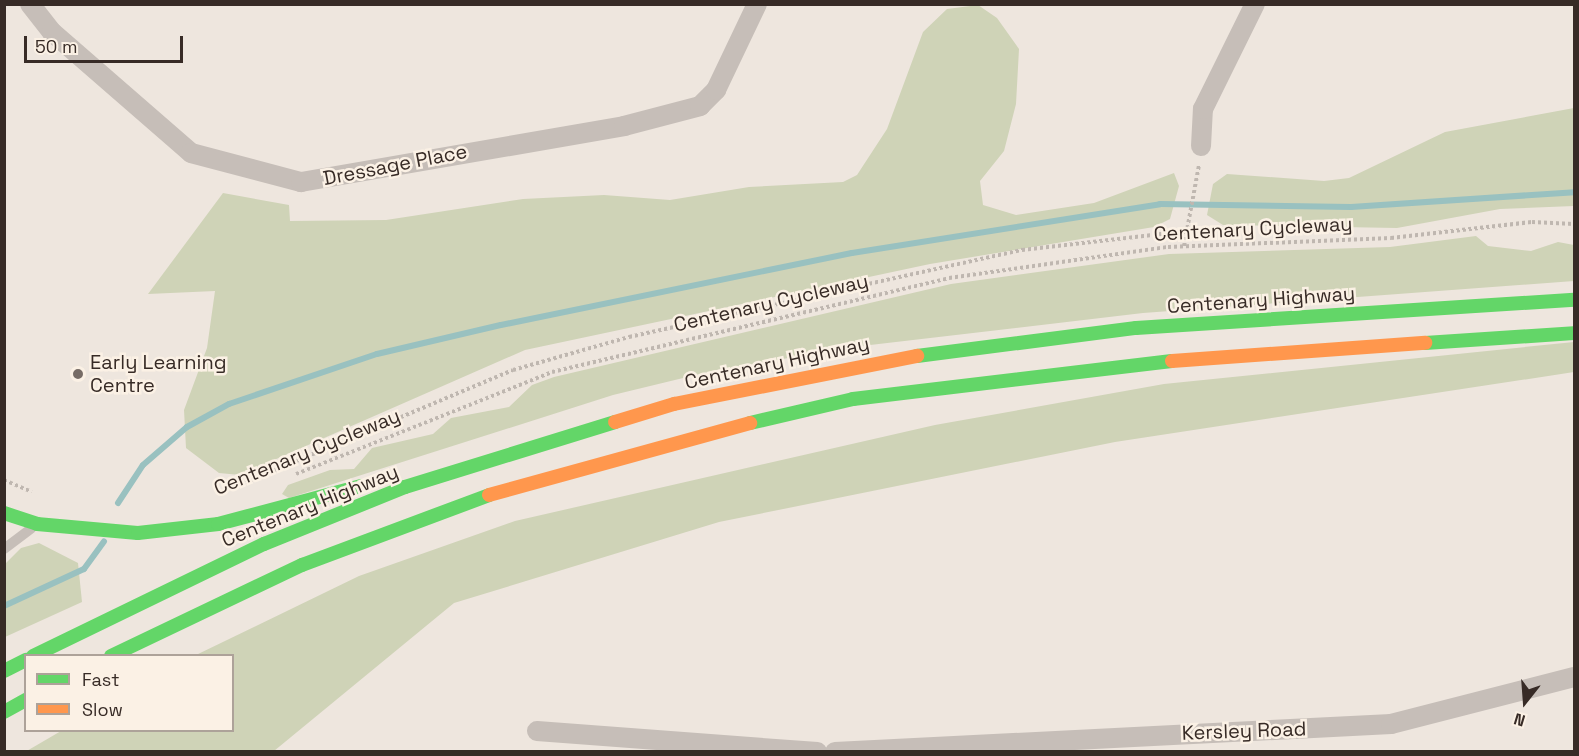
<!DOCTYPE html>
<html>
<head>
<meta charset="utf-8">
<style>
  body { margin:0 }
  #map { position:relative; width:1579px; height:756px; overflow:hidden; background:#eee6de; font-family:"Space Grotesk",sans-serif }
  div>[style] { position:absolute }
  .green>* { inset:0; background:#cfd3b7 }
  .stream>* { height:6px; margin:-3px; padding:0 3px; transform-origin:3px; border-radius:3px; background:#99c1c0 }
  .path>* { height:4px; margin-top:-2px; transform-origin:0; background:repeating-linear-gradient(90deg,#bfb7b0 0 3px,transparent 0 6px) }
  .lane>* { height:10px; margin:-5px; padding:0 5px; transform-origin:5px; border-radius:5px; background:#c6beb8 }
  .street>* { height:20px; margin:-10px; padding:0 10px; transform-origin:10px; border-radius:10px; background:#c6beb8 }
  .fast>* { height:14px; margin:-7px; padding:0 7px; transform-origin:7px; border-radius:7px; background:#63d668 }
  .slow>* { height:14px; margin:-7px; padding:0 7px; transform-origin:7px; border-radius:7px; background:#ff974d }
  .dots>* { width:16px; height:16px; translate:-50% -50%; box-sizing:border-box; border:3px solid #fbf1e5; border-radius:50% }
  span { translate:-50% -50%; white-space:nowrap; text-align:center; line-height:1.15; -webkit-text-stroke:5px #fbf1e5; paint-order:stroke }
  .street-label { font-size:20px; color:#372b26 }
  .poi-label { font-size:20px; color:#372b26 }
  .left { translate:0 -50%; text-align:left }
  .frame { position:absolute; inset:0; border:6px solid #372b26; pointer-events:none }
  .legend { position:absolute; left:24px; top:654px; width:210px; height:78px; box-sizing:border-box; background:#fbf1e5; border:2px solid #ada299; margin:0; padding:8px 10px; list-style:none; font-size:18px; color:#372b26 }
  .legend li { display:flex; align-items:center; gap:12px; height:30px }
  .legend b { width:30px; border:2px solid #ada299 }
  .north { position:absolute; left:1495px; top:672px; width:60px; height:60px; -webkit-text-stroke:4px #fbf1e5; paint-order:stroke; rotate:197deg; font-size:16px; font-weight:700; line-height:24px; text-align:center; color:#372b26 }
  .north::after { content:''; display:block; margin:auto; width:21px; height:27px; background:#372b26; clip-path:polygon(50% 0,100% 100%,50% 72%,0 100%) }
  .scale { position:absolute; left:24px; top:36px; width:159px; height:27px; box-sizing:border-box; border:3px solid #372b26; border-top:0; padding-left:8px; font-size:18px; line-height:21px; white-space:nowrap; color:#372b26; -webkit-text-stroke:4px #fbf1e5; paint-order:stroke }
</style>
</head>
<body>
<div id="map">
  <div class="green">
    <div style="clip-path:polygon(978px 5px,997px 18px,1019px 49px,1016px 104px,1004px 151px,980px 181px,983px 205px,1016px 215px,1094px 203px,1174px 173px,1179px 186px,1170px 219px,1154px 227px,930px 264px,525px 350px,240px 475px,219px 473px,186px 448px,184px 410px,207px 348px,215px 291px,148px 294px,223px 193px,289px 205px,290px 221px,386px 220px,523px 199px,604px 195px,670px 200px,749px 187px,843px 182px,857px 175px,887px 129px,923px 32px,947px 9px)"></div>
    <div style="clip-path:polygon(1574px 108px,1574px 206px,1500px 209px,1397px 228px,1223px 225px,1207px 215px,1213px 184px,1227px 174px,1324px 181px,1349px 178px,1445px 132px)"></div>
    <div style="clip-path:polygon(1476px 236px,1488px 246px,1531px 251px,1558px 242px,1574px 245px,1574px 281px,1143px 313px,853px 347px,712px 371px,613px 395px,289px 498px,282px 494px,288px 485px,330px 470px,354px 469px,372px 448px,433px 434px,451px 418px,509px 407px,532px 385px,554px 377px,951px 284px,1169px 254px,1390px 247px)"></div>
    <div style="clip-path:polygon(1574px 342px,1574px 372px,1115px 442px,719px 522px,454px 603px,274px 751px,25px 752px,61px 731px,232px 730px,232px 656px,196px 655px,359px 576px,515px 521px,935px 425px,1164px 384px)"></div>
    <div style="clip-path:polygon(39px 543px,78px 563px,82px 602px,5px 637px,5px 564px,21px 548px)"></div>
  </div>
  <div class="stream">
    <div style="left:118px;top:503px;width:45px;rotate:-56.7deg"></div>
    <div style="left:143px;top:465px;width:58px;rotate:-40.8deg"></div>
    <div style="left:187px;top:427px;width:48px;rotate:-28.7deg"></div>
    <div style="left:229px;top:404px;width:156px;rotate:-18.7deg"></div>
    <div style="left:377px;top:354px;width:127px;rotate:-13.2deg"></div>
    <div style="left:501px;top:325px;width:358px;rotate:-11.6deg"></div>
    <div style="left:852px;top:253px;width:312px;rotate:-9deg"></div>
    <div style="left:1160px;top:204px;width:191px;rotate:0.9deg"></div>
    <div style="left:1351px;top:207px;width:224px;rotate:-3.8deg"></div>
    <div style="left:4px;top:606px;width:88px;rotate:-24.8deg"></div>
    <div style="left:84px;top:569px;width:34px;rotate:-54deg"></div>
  </div>
  <div class="path">
    <div style="left:1184px;top:246px;width:82px;rotate:-79.5deg"></div>
    <div style="left:296px;top:474px;width:276px;rotate:-21.7deg"></div>
    <div style="left:552px;top:372px;width:408px;rotate:-13.3deg"></div>
    <div style="left:949px;top:278px;width:221px;rotate:-8.1deg"></div>
    <div style="left:1168px;top:247px;width:223px;rotate:-2.3deg"></div>
    <div style="left:1391px;top:238px;width:142px;rotate:-6.5deg"></div>
    <div style="left:1532px;top:222px;width:42px;rotate:2.7deg"></div>
    <div style="left:4px;top:480px;width:30px;rotate:23deg"></div>
    <div style="left:218px;top:494px;width:320px;rotate:-22.8deg"></div>
    <div style="left:513px;top:370px;width:121px;rotate:-15.9deg"></div>
    <div style="left:629px;top:337px;width:403px;rotate:-12.5deg"></div>
    <div style="left:1022px;top:250px;width:164px;rotate:-6.6deg"></div>
  </div>
  <div class="lane">
    <div style="left:4px;top:549px;width:34px;rotate:-37deg"></div>
  </div>
  <div class="street">
    <div style="left:30px;top:4px;width:36px;rotate:52deg"></div>
    <div style="left:52px;top:32px;width:184px;rotate:41deg"></div>
    <div style="left:191px;top:153px;width:114px;rotate:14.8deg"></div>
    <div style="left:301px;top:182px;width:328px;rotate:-9.8deg"></div>
    <div style="left:624px;top:126px;width:79px;rotate:-14.7deg"></div>
    <div style="left:700px;top:106px;width:23px;rotate:-45deg"></div>
    <div style="left:716px;top:90px;width:95px;rotate:-64.5deg"></div>
    <div style="left:1201px;top:146px;width:37px;rotate:-87deg"></div>
    <div style="left:1203px;top:109px;width:117px;rotate:-63.7deg"></div>
    <div style="left:537px;top:731px;width:281px;rotate:4.3deg"></div>
    <div style="left:835px;top:752px;width:557px;rotate:-2.88deg"></div>
    <div style="left:1391px;top:724px;width:189px;rotate:-14.4deg"></div>
  </div>
  <div class="fast">
    <div style="left:1425px;top:343px;width:149px;rotate:-3.8deg"></div>
    <div style="left:917px;top:356px;width:221px;rotate:-7.3deg"></div>
    <div style="left:1136px;top:328px;width:439px;rotate:-3.7deg"></div>
    <div style="left:750px;top:423px;width:106px;rotate:-13.1deg"></div>
    <div style="left:853px;top:399px;width:321px;rotate:-6.8deg"></div>
    <div style="left:4px;top:513px;width:35px;rotate:18deg"></div>
    <div style="left:37px;top:524px;width:101px;rotate:5.1deg"></div>
    <div style="left:138px;top:533px;width:81px;rotate:-6.4deg"></div>
    <div style="left:218px;top:524px;width:148px;rotate:-14.9deg"></div>
    <div style="left:33px;top:656px;width:257px;rotate:-25.9deg"></div>
    <div style="left:264px;top:544px;width:152px;rotate:-22deg"></div>
    <div style="left:405px;top:487px;width:220px;rotate:-17.2deg"></div>
    <div style="left:111px;top:656px;width:212px;rotate:-25.5deg"></div>
    <div style="left:302px;top:565px;width:200px;rotate:-20.5deg"></div>
    <div style="left:4px;top:671px;width:25px;rotate:-27deg"></div>
    <div style="left:4px;top:712px;width:25px;rotate:-29deg"></div>
  </div>
  <div class="slow">
    <div style="left:1172px;top:361px;width:254px;rotate:-4.1deg"></div>
    <div style="left:615px;top:422px;width:62px;rotate:-17deg"></div>
    <div style="left:674px;top:404px;width:248px;rotate:-11.2deg"></div>
    <div style="left:489px;top:495px;width:271px;rotate:-15.4deg"></div>
  </div>
  <div class="dots">
    <div style="left:78px;top:374px;background:#776c66"></div>
  </div>
  <div class="street-label">
    <span style="left:395px;top:165px;rotate:-11deg">Dressage Place</span>
    <span style="left:1253px;top:229px;rotate:-3deg">Centenary Cycleway</span>
    <span style="left:1261px;top:300px;rotate:-4deg">Centenary Highway</span>
    <span style="left:771px;top:303px;rotate:-13deg">Centenary Cycleway</span>
    <span style="left:777px;top:363px;rotate:-12deg">Centenary Highway</span>
    <span style="left:307px;top:452px;rotate:-22deg">Centenary Cycleway</span>
    <span style="left:310px;top:506px;rotate:-22deg">Centenary Highway</span>
    <span style="left:1244px;top:731px;rotate:-2deg">Kersley Road</span>
  </div>
  <div class="poi-label">
    <span class="left" style="left:90px;top:374px">Early Learning<br>Centre</span>
  </div>
  <div class="frame"></div>
  <ul class="legend">
  <li><b style="height:8px;background:#63d668"></b>Fast</li>
  <li><b style="height:8px;background:#ff974d"></b>Slow</li>
  </ul>
  <div class="north">N</div>
  <div class="scale">50 m</div>
</div>
</body>
</html>
